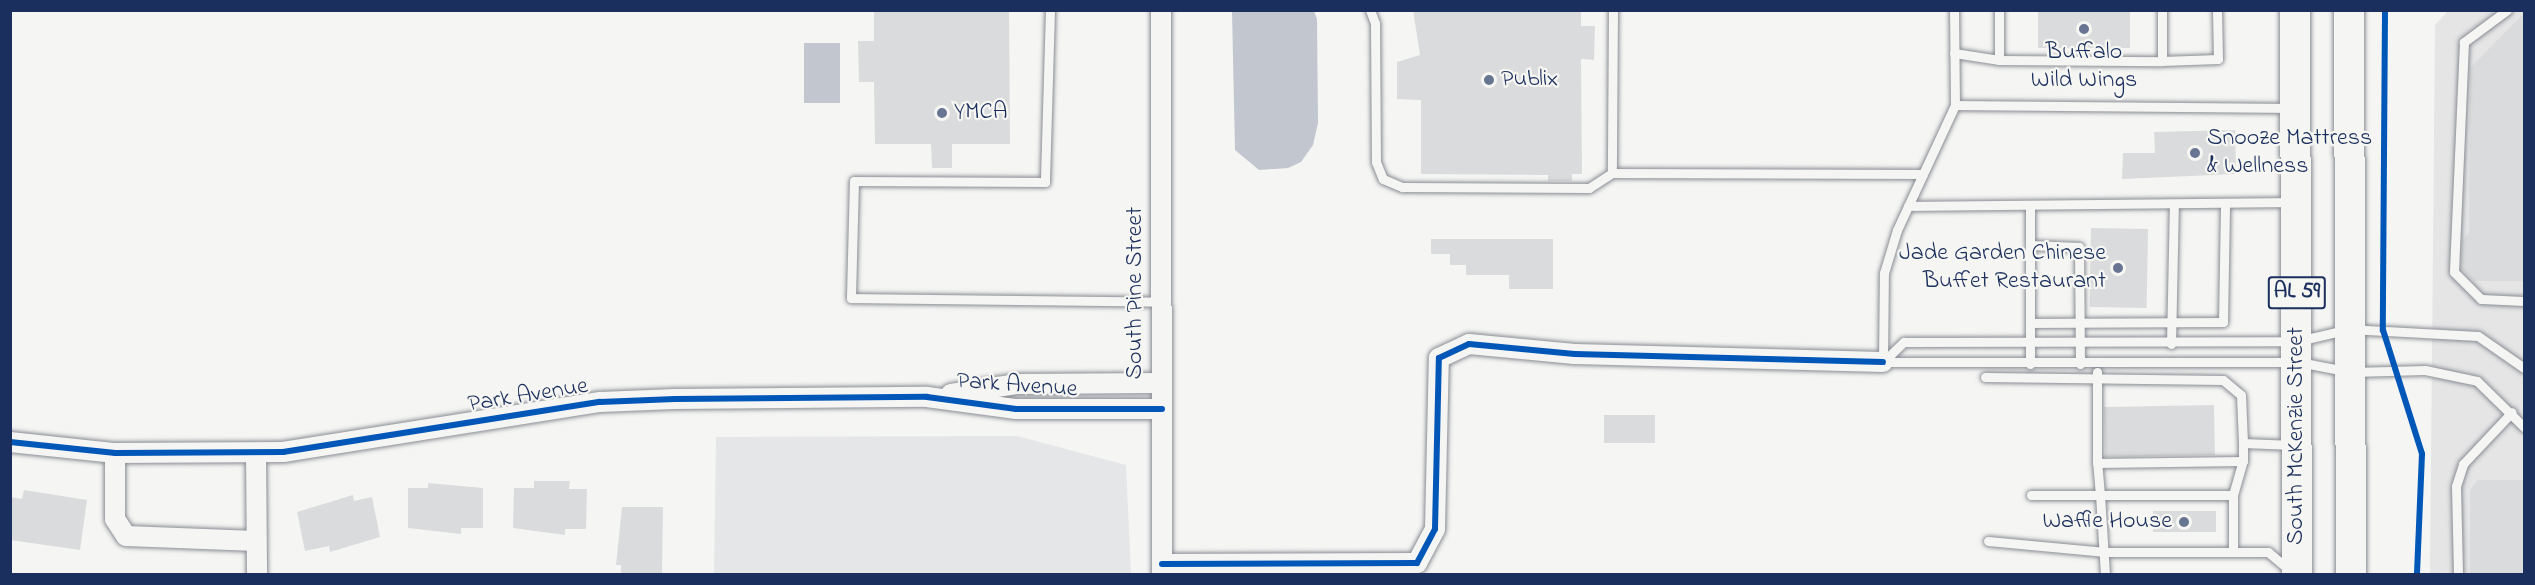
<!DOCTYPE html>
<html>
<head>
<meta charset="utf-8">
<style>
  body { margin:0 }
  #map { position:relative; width:2535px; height:585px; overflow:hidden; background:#f5f5f3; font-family:"Indie Flower",sans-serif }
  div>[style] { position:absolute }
  .built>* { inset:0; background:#e5e5e6 }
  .green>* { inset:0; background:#e4e6e7 }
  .water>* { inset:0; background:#c1c6cf; transform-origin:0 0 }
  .building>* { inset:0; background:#dadbdc; transform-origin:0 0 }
  .roads { filter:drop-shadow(0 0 2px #898d95) drop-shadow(0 0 2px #898d95) }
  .lane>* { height:9px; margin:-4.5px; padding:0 4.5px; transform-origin:4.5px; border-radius:4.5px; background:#f5f5f3 }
  .street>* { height:20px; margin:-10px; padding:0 10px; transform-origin:10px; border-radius:10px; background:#f5f5f3 }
  .primary>* { height:30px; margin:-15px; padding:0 15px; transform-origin:15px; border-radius:15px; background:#f5f5f3 }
  .cycleway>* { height:6px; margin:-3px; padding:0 3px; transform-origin:3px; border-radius:3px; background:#0057b8 }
  .dots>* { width:16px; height:16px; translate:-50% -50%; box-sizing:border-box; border:3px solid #f6f6f2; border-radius:50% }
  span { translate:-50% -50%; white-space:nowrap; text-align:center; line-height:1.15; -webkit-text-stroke:4.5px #f6f6f2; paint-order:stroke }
  .shield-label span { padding:2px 4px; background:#f6f6f2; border:2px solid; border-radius:4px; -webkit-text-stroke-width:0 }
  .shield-label { font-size:22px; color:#1b2f5e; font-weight:700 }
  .poi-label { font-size:24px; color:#1b2f5e }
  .left { translate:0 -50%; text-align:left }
  .right { translate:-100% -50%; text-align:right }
  .street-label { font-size:24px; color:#1b2f5e }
  .frame { position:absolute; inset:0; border:12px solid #1b2f5e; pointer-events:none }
</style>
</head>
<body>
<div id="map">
  <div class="built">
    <div style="clip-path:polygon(2448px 11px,2524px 11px,2524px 574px,2430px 574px,2435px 25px)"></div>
  </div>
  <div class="green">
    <div style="clip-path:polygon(1017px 436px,1126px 465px,1131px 574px,714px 574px,716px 437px)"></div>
  </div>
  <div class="water">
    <div style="clip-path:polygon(1232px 11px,1314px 11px,1317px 19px,1318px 123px,1313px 145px,1301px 162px,1288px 168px,1259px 170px,1235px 150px)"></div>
    <div style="left:804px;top:43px;width:36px;height:60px"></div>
  </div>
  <div class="building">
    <div style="clip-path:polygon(874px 10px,1009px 10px,1010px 144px,952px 144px,952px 168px,932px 168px,931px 144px,875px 144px,874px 82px,859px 82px,858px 41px,874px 41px)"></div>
    <div style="clip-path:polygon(1413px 10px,1581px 10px,1581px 26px,1595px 26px,1594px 60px,1581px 59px,1582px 174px,1572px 174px,1572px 181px,1548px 181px,1548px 175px,1421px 174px,1421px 100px,1397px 99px,1397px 62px,1420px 55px)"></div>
    <div style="left:2038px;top:10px;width:92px;height:38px"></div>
    <div style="clip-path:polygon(2524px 13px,2524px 281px,2474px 281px,2461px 268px,2462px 240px,2469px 233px,2470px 68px)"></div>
    <div style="clip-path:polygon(2235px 130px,2236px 174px,2122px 179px,2123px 153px,2155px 153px,2154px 132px)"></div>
    <div style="left:2091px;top:228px;width:57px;height:79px;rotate:1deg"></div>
    <div style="clip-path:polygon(1431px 239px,1553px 239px,1553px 289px,1509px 289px,1509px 275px,1466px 275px,1466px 265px,1450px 265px,1450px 254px,1431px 254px)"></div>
    <div style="left:2214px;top:405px;width:50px;height:110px;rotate:89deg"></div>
    <div style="left:1655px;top:415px;width:28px;height:51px;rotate:90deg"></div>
    <div style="clip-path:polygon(2478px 480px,2524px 480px,2524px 574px,2470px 574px,2470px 490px)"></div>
    <div style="clip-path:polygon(534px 481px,570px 481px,569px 489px,587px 489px,586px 529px,565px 529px,565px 535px,513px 528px,514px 488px,534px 488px)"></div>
    <div style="clip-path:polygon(428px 483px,483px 488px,483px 528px,461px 528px,461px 534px,408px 528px,408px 488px,428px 488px)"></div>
    <div style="clip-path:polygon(24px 490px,87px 500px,80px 550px,10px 540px,10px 497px,22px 499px)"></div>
    <div style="clip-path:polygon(353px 495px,354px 501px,372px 497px,380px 537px,330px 552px,329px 546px,305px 551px,297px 512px)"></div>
    <div style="clip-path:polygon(622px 507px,663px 507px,662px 574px,621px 574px,621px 565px,616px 565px)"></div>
    <div style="left:2153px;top:511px;width:63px;height:21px"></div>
  </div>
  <div class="roads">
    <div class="lane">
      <div style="left:1050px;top:10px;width:172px;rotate:91.7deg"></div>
      <div style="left:1045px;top:182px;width:191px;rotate:-179.7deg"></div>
      <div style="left:854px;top:181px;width:117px;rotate:91.5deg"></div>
      <div style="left:851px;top:298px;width:312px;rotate:0.7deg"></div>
      <div style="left:1370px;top:10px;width:14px;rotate:69deg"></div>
      <div style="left:1375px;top:23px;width:139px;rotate:89.6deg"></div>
      <div style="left:1376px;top:162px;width:18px;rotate:68deg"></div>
      <div style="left:1383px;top:179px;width:21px;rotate:23deg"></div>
      <div style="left:1402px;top:187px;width:187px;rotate:0.3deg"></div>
      <div style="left:1589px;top:188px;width:27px;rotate:-33deg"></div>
      <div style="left:1613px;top:10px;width:163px;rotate:90.4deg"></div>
      <div style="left:1612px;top:173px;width:311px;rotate:0.2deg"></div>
      <div style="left:1999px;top:10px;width:50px;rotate:90deg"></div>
      <div style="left:1999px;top:60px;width:163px;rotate:0.4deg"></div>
      <div style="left:2162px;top:61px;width:56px;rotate:-2deg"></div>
      <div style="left:2218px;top:59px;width:49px;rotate:-91.2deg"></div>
      <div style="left:2162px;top:10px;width:51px;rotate:90deg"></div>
      <div style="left:2507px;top:10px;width:54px;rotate:143.3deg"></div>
      <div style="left:2464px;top:42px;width:230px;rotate:92.5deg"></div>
      <div style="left:2454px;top:272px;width:38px;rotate:45deg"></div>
      <div style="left:2481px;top:299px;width:43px;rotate:2.7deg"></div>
      <div style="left:1954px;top:53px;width:46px;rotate:8.8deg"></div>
      <div style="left:1955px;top:105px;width:337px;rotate:0.5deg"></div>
      <div style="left:2030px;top:205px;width:159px;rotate:90deg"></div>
      <div style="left:1908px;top:206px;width:383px;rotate:-0.6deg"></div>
      <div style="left:2030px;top:245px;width:49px;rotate:2.3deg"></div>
      <div style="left:2079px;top:247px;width:117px;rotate:89.5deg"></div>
      <div style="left:2030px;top:323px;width:193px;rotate:-0.3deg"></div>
      <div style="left:2223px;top:322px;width:119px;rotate:-89deg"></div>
      <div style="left:2171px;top:344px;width:140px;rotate:-88.8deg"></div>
      <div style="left:1883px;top:362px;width:416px"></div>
      <div style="left:2299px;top:362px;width:52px;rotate:11.1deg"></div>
      <div style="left:2350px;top:372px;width:75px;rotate:-1.5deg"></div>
      <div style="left:2425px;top:370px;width:53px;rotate:11.9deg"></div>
      <div style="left:2477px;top:381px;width:66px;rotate:44.4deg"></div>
      <div style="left:1883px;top:362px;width:29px;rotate:-44deg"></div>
      <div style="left:1904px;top:342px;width:394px;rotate:-0.1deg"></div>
      <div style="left:2298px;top:341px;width:52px;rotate:-13.2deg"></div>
      <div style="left:2349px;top:329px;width:129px;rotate:3.1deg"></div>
      <div style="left:2478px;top:336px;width:56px;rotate:34.8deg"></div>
      <div style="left:1883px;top:362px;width:89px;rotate:-89.4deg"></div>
      <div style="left:1884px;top:273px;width:45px;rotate:-73.2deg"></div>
      <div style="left:1897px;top:230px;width:138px;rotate:-65.1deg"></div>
      <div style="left:1955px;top:105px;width:95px;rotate:-90.6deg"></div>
      <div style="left:2097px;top:372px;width:91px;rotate:90deg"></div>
      <div style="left:2097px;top:463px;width:146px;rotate:-0.8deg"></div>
      <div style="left:2243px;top:461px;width:18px;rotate:-90deg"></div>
      <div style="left:1985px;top:377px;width:238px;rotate:0.7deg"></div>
      <div style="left:2223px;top:380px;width:23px;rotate:40deg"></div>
      <div style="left:2241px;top:395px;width:48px;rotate:87.6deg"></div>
      <div style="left:2243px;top:443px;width:50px;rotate:2.3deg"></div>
      <div style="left:2031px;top:495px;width:69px"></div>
      <div style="left:2100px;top:495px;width:32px;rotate:-95deg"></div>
      <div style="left:2233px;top:495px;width:35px;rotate:-74deg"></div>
      <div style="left:1988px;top:541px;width:118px;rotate:5.4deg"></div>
      <div style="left:2105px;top:552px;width:163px"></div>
      <div style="left:2268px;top:552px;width:30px;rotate:40deg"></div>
      <div style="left:2105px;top:574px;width:79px;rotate:-93.6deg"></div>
      <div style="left:2100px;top:495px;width:133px"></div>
      <div style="left:2233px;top:495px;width:57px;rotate:90deg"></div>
      <div style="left:2458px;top:574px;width:88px;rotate:-91.3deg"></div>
      <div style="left:2456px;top:486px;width:23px;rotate:-72deg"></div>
      <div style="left:2463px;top:464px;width:71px;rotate:-46.7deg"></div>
    </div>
    <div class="street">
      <div style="left:1161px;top:10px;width:564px;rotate:89.9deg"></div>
      <div style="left:951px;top:394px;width:66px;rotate:-8.7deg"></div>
      <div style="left:1016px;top:384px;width:146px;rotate:-0.4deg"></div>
      <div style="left:10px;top:442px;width:106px;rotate:6deg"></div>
      <div style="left:115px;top:453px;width:168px;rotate:-0.3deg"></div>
      <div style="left:283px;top:452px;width:321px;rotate:-9deg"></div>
      <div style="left:600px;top:402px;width:75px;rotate:-2.3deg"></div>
      <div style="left:675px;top:399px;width:252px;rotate:-0.5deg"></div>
      <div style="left:927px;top:397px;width:90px;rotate:7.7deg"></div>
      <div style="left:1016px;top:409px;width:146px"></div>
      <div style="left:115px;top:453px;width:66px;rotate:90deg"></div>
      <div style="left:115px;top:519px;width:20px;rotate:57deg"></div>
      <div style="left:126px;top:536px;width:130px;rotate:2.2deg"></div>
      <div style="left:256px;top:453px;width:121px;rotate:89.5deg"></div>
      <div style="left:1162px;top:564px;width:255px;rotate:-0.2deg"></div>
      <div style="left:1417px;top:563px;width:38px;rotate:-62deg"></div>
      <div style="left:1435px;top:529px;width:171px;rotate:-88.7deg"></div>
      <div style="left:1439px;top:358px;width:33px;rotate:-25deg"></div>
      <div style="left:1469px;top:344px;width:106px;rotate:5.4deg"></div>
      <div style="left:1575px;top:354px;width:308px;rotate:1.5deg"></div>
    </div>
    <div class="primary">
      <div style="left:2295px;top:10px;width:564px;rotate:89.8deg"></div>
      <div style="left:2349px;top:10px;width:564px;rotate:89.8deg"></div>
    </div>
  </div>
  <div class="cycleway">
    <div style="left:2385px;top:10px;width:320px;rotate:90.4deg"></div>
    <div style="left:2383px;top:330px;width:130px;rotate:72.5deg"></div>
    <div style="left:2422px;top:454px;width:120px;rotate:92.4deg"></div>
    <div style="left:10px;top:442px;width:106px;rotate:6deg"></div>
    <div style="left:115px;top:453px;width:168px;rotate:-0.3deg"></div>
    <div style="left:283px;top:452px;width:321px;rotate:-9deg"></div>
    <div style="left:600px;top:402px;width:75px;rotate:-2.3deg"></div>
    <div style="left:675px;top:399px;width:252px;rotate:-0.5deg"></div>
    <div style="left:927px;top:397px;width:90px;rotate:7.7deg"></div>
    <div style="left:1016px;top:409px;width:146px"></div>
    <div style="left:1162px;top:564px;width:255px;rotate:-0.2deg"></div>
    <div style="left:1417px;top:563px;width:38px;rotate:-62deg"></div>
    <div style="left:1435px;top:529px;width:171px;rotate:-88.7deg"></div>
    <div style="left:1439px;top:358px;width:33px;rotate:-25deg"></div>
    <div style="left:1469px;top:344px;width:106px;rotate:5.4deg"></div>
    <div style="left:1575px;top:354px;width:308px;rotate:1.5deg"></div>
  </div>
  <div class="dots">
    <div style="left:2084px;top:29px;background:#677492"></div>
    <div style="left:1489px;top:80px;background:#677492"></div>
    <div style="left:942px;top:113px;background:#677492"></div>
    <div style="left:2195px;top:153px;background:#677492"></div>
    <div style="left:2118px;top:268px;background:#677492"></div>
    <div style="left:2184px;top:522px;background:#677492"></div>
  </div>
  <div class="shield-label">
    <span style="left:2297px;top:293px">AL 59</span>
  </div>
  <div class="poi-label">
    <span style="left:2084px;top:67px">Buffalo<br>Wild Wings</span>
    <span class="left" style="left:1501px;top:80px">Publix</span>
    <span class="left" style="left:954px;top:113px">YMCA</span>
    <span class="left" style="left:2207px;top:153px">Snooze Mattress<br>&amp; Wellness</span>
    <span class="right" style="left:2106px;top:268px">Jade Garden Chinese<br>Buffet Restaurant</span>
    <span class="right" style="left:2172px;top:522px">Waffle House</span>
  </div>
  <div class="street-label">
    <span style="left:1136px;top:293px;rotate:-90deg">South Pine Street</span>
    <span style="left:1017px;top:386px;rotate:4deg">Park Avenue</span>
    <span style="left:528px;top:396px;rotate:-9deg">Park Avenue</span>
    <span style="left:2297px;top:436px;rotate:-90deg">South McKenzie Street</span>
  </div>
  <div class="frame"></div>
</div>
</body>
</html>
